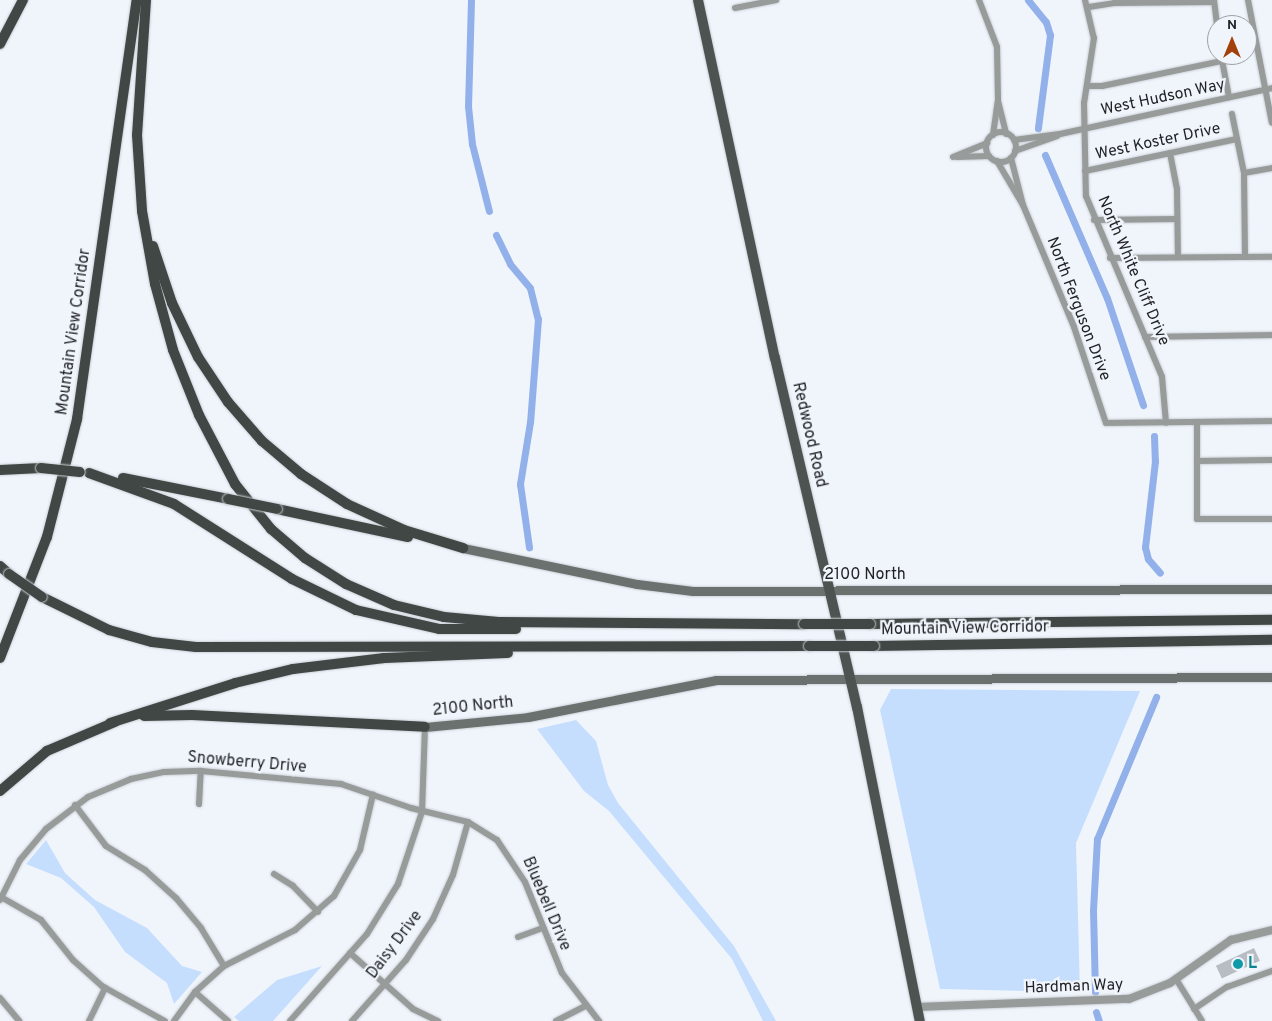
<!DOCTYPE html>
<html>
<head>
<meta charset="utf-8">
<style>
  body { margin:0 }
  #map { position:relative; width:1272px; height:1021px; overflow:hidden; background:#f0f5fc; font-family:Overpass,sans-serif }
  div>[style] { position:absolute }
  .green>* { inset:0; background:#c6defe }
  .canal>* { height:7px; margin:-3.5px; padding:0 3.5px; transform-origin:3.5px; border-radius:3.5px; background:#92b0e9 }
  .building>* { inset:0; background:#b8bdc3; transform-origin:0 0 }
  .roads { filter:drop-shadow(0 0 1px #cacfd5) drop-shadow(0 0 1px #cacfd5) }
  .minor>* { height:6px; margin:-3px; padding:0 3px; transform-origin:3px; border-radius:3px; background:#979b9a }
  .minor>.ring { margin:-3px; padding:0; box-sizing:content-box; background:none; border:6px solid #979b9a; border-radius:50% }
  .tertiary>* { height:8px; margin:-4px; padding:0 4px; transform-origin:4px; border-radius:4px; background:#979b9a }
  .secondary>* { height:9px; margin:-4.5px; padding:0 4.5px; transform-origin:4.5px; border-radius:4.5px; background:#6b716f }
  .primary>* { height:10px; margin:-5px; padding:0 5px; transform-origin:5px; border-radius:5px; background:#4d5351 }
  .trunk>* { height:10px; margin:-5px; padding:0 5px; transform-origin:5px; border-radius:5px; background:#404744 }
  .bridges { filter:drop-shadow(0 0 1px #cacfd5) drop-shadow(0 0 1px #cacfd5) }
  .trunk-bridge>* { height:10px; margin:-5px; padding:0 5px; transform-origin:5px; border-radius:5px; background:#404744 }
  .dots>* { width:14px; height:14px; translate:-50% -50%; box-sizing:border-box; border:2px solid #f0f5fc; border-radius:50% }
  span { translate:-50% -50%; white-space:nowrap; text-align:center; line-height:1.15; -webkit-text-stroke:4.5px #f0f5fc; paint-order:stroke }
  .street-label { font-size:16px; color:#1f2124 }
  .culture-label { font-size:16px; color:#0d838f; font-weight:700 }
  .left { translate:0 -50%; text-align:left }
  .north { position:absolute; left:1207px; top:15px; width:50px; height:50px; box-sizing:border-box; background:#f0f5fc; border:1px solid #9ca0a6; border-radius:50%; rotate:0deg; font-size:14px; font-weight:700; line-height:20px; text-align:center; color:#1f2124 }
  .north::after { content:''; display:block; margin:auto; width:18px; height:22px; background:#a4410a; clip-path:polygon(50% 0,100% 100%,50% 72%,0 100%) }
</style>
</head>
<body>
<div id="map">
  <div class="green">
    <div style="clip-path:polygon(891px 689px,1140px 691px,1076px 843px,1080px 992px,940px 989px,880px 710px)"></div>
    <div style="clip-path:polygon(576px 720px,596px 741px,608px 785px,618px 803px,734px 946px,776px 1021px,763px 1021px,732px 959px,609px 811px,584px 791px,537px 729px)"></div>
    <div style="clip-path:polygon(46px 840px,65px 873px,95px 900px,147px 928px,182px 966px,202px 972px,174px 1004px,167px 983px,125px 952px,94px 907px,61px 878px,26px 864px)"></div>
    <div style="clip-path:polygon(322px 966px,273px 1021px,239px 1021px,234px 1017px,277px 980px)"></div>
  </div>
  <div class="canal">
    <div style="left:471px;top:0;width:106px;rotate:91.6deg"></div>
    <div style="left:468px;top:106px;width:38px;rotate:84deg"></div>
    <div style="left:472px;top:144px;width:69px;rotate:75.8deg"></div>
    <div style="left:1028px;top:0;width:28px;rotate:51deg"></div>
    <div style="left:1046px;top:22px;width:14px;rotate:73deg"></div>
    <div style="left:1050px;top:35px;width:94px;rotate:97.4deg"></div>
    <div style="left:1045px;top:155px;width:156px;rotate:66.6deg"></div>
    <div style="left:1107px;top:298px;width:113px;rotate:71.4deg"></div>
    <div style="left:496px;top:235px;width:32px;rotate:64deg"></div>
    <div style="left:510px;top:264px;width:31px;rotate:50deg"></div>
    <div style="left:530px;top:288px;width:32px;rotate:76deg"></div>
    <div style="left:538px;top:319px;width:103px;rotate:94.4deg"></div>
    <div style="left:530px;top:422px;width:63px;rotate:99.2deg"></div>
    <div style="left:520px;top:484px;width:64px;rotate:81.9deg"></div>
    <div style="left:1154px;top:436px;width:25px;rotate:88deg"></div>
    <div style="left:1155px;top:461px;width:87px;rotate:96.6deg"></div>
    <div style="left:1145px;top:547px;width:12px;rotate:76deg"></div>
    <div style="left:1148px;top:559px;width:18px;rotate:49deg"></div>
    <div style="left:1095px;top:992px;width:82px;rotate:-91.4deg"></div>
    <div style="left:1093px;top:910px;width:71px;rotate:-86.8deg"></div>
    <div style="left:1097px;top:839px;width:154px;rotate:-67.4deg"></div>
    <div style="left:1096px;top:1012px;width:9px;rotate:72deg"></div>
  </div>
  <div class="building">
    <div style="left:1254px;top:948px;width:14px;height:42px;rotate:65deg"></div>
  </div>
  <div class="roads">
    <div class="minor">
      <div style="left:979px;top:0;width:50px;rotate:69deg"></div>
      <div style="left:997px;top:47px;width:54px;rotate:88.9deg"></div>
      <div style="left:998px;top:101px;width:34px;rotate:76deg"></div>
      <div style="left:1085px;top:0;width:39px;rotate:77deg"></div>
      <div style="left:1094px;top:38px;width:66px;rotate:98.7deg"></div>
      <div style="left:1084px;top:103px;width:93px;rotate:88.8deg"></div>
      <div style="left:1086px;top:196px;width:196px;rotate:67.2deg"></div>
      <div style="left:1162px;top:377px;width:46px;rotate:85deg"></div>
      <div style="left:1214px;top:0;width:25px;rotate:83deg"></div>
      <div style="left:1248px;top:0;width:125px;rotate:79deg"></div>
      <div style="left:1089px;top:7px;width:25px;rotate:-9deg"></div>
      <div style="left:1114px;top:3px;width:100px;rotate:-0.6deg"></div>
      <div style="left:735px;top:8px;width:42px;rotate:-11deg"></div>
      <div style="left:1221px;top:55px;width:43px;rotate:79.2deg"></div>
      <div style="left:1087px;top:86px;width:15px"></div>
      <div style="left:1102px;top:86px;width:123px;rotate:-11.8deg"></div>
      <div style="left:1232px;top:114px;width:60px;rotate:78.5deg"></div>
      <div style="left:1244px;top:173px;width:84px;rotate:89.3deg"></div>
      <div class="ring" style="left:986px;top:132px;width:24px;height:24px"></div>
      <div style="left:993px;top:135px;width:34px;rotate:-82deg"></div>
      <div style="left:1014px;top:140px;width:46px;rotate:-7.4deg"></div>
      <div style="left:1060px;top:134px;width:217px;rotate:-12.2deg"></div>
      <div style="left:1015px;top:151px;width:45px;rotate:-19.7deg"></div>
      <div style="left:1170px;top:153px;width:37px;rotate:79deg"></div>
      <div style="left:1177px;top:189px;width:68px;rotate:89.2deg"></div>
      <div style="left:953px;top:157px;width:37px;rotate:-22deg"></div>
      <div style="left:957px;top:157px;width:32px;rotate:-2deg"></div>
      <div style="left:1011px;top:158px;width:49px;rotate:75.7deg"></div>
      <div style="left:1023px;top:205px;width:132px;rotate:67.3deg"></div>
      <div style="left:1074px;top:327px;width:101px;rotate:71.6deg"></div>
      <div style="left:1106px;top:423px;width:166px;rotate:-0.7deg"></div>
      <div style="left:997px;top:161px;width:51px;rotate:59.4deg"></div>
      <div style="left:1085px;top:171px;width:155px;rotate:-11.9deg"></div>
      <div style="left:1244px;top:173px;width:28px;rotate:-10deg"></div>
      <div style="left:1094px;top:220px;width:83px;rotate:-0.7deg"></div>
      <div style="left:1110px;top:258px;width:162px;rotate:-0.4deg"></div>
      <div style="left:1145px;top:337px;width:127px;rotate:-0.9deg"></div>
      <div style="left:1197px;top:422px;width:97px;rotate:90deg"></div>
      <div style="left:1197px;top:519px;width:75px"></div>
      <div style="left:1197px;top:461px;width:75px;rotate:-0.8deg"></div>
      <div style="left:199px;top:804px;width:33px;rotate:-87deg"></div>
      <div style="left:75px;top:805px;width:51px;rotate:52.9deg"></div>
      <div style="left:106px;top:846px;width:46px;rotate:31.6deg"></div>
      <div style="left:145px;top:870px;width:42px;rotate:42.1deg"></div>
      <div style="left:176px;top:898px;width:39px;rotate:50deg"></div>
      <div style="left:201px;top:928px;width:44px;rotate:58.8deg"></div>
      <div style="left:274px;top:874px;width:22px;rotate:32deg"></div>
      <div style="left:293px;top:886px;width:36px;rotate:46deg"></div>
      <div style="left:1px;top:897px;width:46px;rotate:29.9deg"></div>
      <div style="left:41px;top:920px;width:51px;rotate:51.3deg"></div>
      <div style="left:73px;top:960px;width:39px;rotate:42deg"></div>
      <div style="left:102px;top:986px;width:72px;rotate:29.1deg"></div>
      <div style="left:0;top:900px;width:45px;rotate:-63.4deg"></div>
      <div style="left:20px;top:860px;width:40px;rotate:-50deg"></div>
      <div style="left:46px;top:829px;width:53px;rotate:-37.3deg"></div>
      <div style="left:88px;top:797px;width:47px;rotate:-22.7deg"></div>
      <div style="left:131px;top:779px;width:34px;rotate:-12deg"></div>
      <div style="left:164px;top:772px;width:37px;rotate:-2deg"></div>
      <div style="left:201px;top:771px;width:141px;rotate:5.3deg"></div>
      <div style="left:341px;top:784px;width:74px;rotate:18.9deg"></div>
      <div style="left:411px;top:808px;width:59px;rotate:13.8deg"></div>
      <div style="left:468px;top:822px;width:34px;rotate:32deg"></div>
      <div style="left:497px;top:840px;width:50px;rotate:56.3deg"></div>
      <div style="left:525px;top:882px;width:98px;rotate:67.9deg"></div>
      <div style="left:562px;top:973px;width:61px;rotate:52.4deg"></div>
      <div style="left:518px;top:937px;width:27px;rotate:-20deg"></div>
      <div style="left:350px;top:953px;width:84px;rotate:41.6deg"></div>
      <div style="left:413px;top:1009px;width:28px;rotate:26deg"></div>
      <div style="left:1176px;top:979px;width:49px;rotate:58.2deg"></div>
      <div style="left:195px;top:992px;width:44px;rotate:41.3deg"></div>
      <div style="left:0;top:998px;width:30px;rotate:50deg"></div>
      <div style="left:1194px;top:1009px;width:40px;rotate:-34deg"></div>
      <div style="left:1227px;top:987px;width:48px;rotate:-19.6deg"></div>
      <div style="left:89px;top:1021px;width:37px;rotate:-64deg"></div>
      <div style="left:174px;top:1021px;width:36px;rotate:-54deg"></div>
      <div style="left:195px;top:992px;width:39px;rotate:-42deg"></div>
      <div style="left:224px;top:966px;width:80px;rotate:-26.9deg"></div>
      <div style="left:295px;top:930px;width:52px;rotate:-41.1deg"></div>
      <div style="left:334px;top:896px;width:53px;rotate:-60.5deg"></div>
      <div style="left:360px;top:850px;width:57px;rotate:-76.9deg"></div>
      <div style="left:290px;top:1021px;width:116px;rotate:-48.5deg"></div>
      <div style="left:367px;top:934px;width:59px;rotate:-58.2deg"></div>
      <div style="left:398px;top:884px;width:76px;rotate:-71.6deg"></div>
      <div style="left:422px;top:812px;width:85px;rotate:-88deg"></div>
      <div style="left:352px;top:1021px;width:81px;rotate:-48.5deg"></div>
      <div style="left:406px;top:960px;width:49px;rotate:-56.6deg"></div>
      <div style="left:433px;top:919px;width:48px;rotate:-65.6deg"></div>
      <div style="left:453px;top:875px;width:55px;rotate:-74.2deg"></div>
      <div style="left:556px;top:1021px;width:33px;rotate:-27deg"></div>
    </div>
    <div class="tertiary">
      <div style="left:917px;top:1007px;width:212px;rotate:-2.2deg"></div>
      <div style="left:1129px;top:999px;width:44px;rotate:-21.3deg"></div>
      <div style="left:1170px;top:983px;width:75px;rotate:-35.2deg"></div>
      <div style="left:1231px;top:940px;width:42px;rotate:-13.7deg"></div>
    </div>
    <div class="secondary">
      <div style="left:463px;top:548px;width:178px;rotate:11.7deg"></div>
      <div style="left:637px;top:584px;width:56px;rotate:7.1deg"></div>
      <div style="left:693px;top:591px;width:579px;rotate:-0.2deg"></div>
      <div style="left:425px;top:727px;width:103px;rotate:-5.5deg"></div>
      <div style="left:528px;top:717px;width:192px;rotate:-11.1deg"></div>
      <div style="left:716px;top:680px;width:556px;rotate:-0.31deg"></div>
    </div>
    <div class="primary">
      <div style="left:698px;top:0;width:366px;rotate:77.9deg"></div>
      <div style="left:775px;top:358px;width:359px;rotate:76.8deg"></div>
      <div style="left:857px;top:707px;width:320px;rotate:78.7deg"></div>
    </div>
    <div class="trunk">
      <div style="left:146px;top:0;width:135px;rotate:93.8deg"></div>
      <div style="left:137px;top:135px;width:76px;rotate:86.2deg"></div>
      <div style="left:142px;top:211px;width:74px;rotate:79.9deg"></div>
      <div style="left:155px;top:284px;width:68px;rotate:74.7deg"></div>
      <div style="left:173px;top:350px;width:70px;rotate:68.2deg"></div>
      <div style="left:199px;top:415px;width:78px;rotate:62.4deg"></div>
      <div style="left:235px;top:484px;width:58px;rotate:51.3deg"></div>
      <div style="left:271px;top:529px;width:45px;rotate:40.5deg"></div>
      <div style="left:305px;top:558px;width:49px;rotate:32.4deg"></div>
      <div style="left:346px;top:584px;width:52px;rotate:23.6deg"></div>
      <div style="left:394px;top:605px;width:51px;rotate:13.5deg"></div>
      <div style="left:444px;top:617px;width:55px;rotate:5.2deg"></div>
      <div style="left:499px;top:622px;width:305px;rotate:0.4deg"></div>
      <div style="left:0;top:44px;width:50px;rotate:-62.4deg"></div>
      <div style="left:153px;top:246px;width:60px;rotate:71.6deg"></div>
      <div style="left:172px;top:303px;width:60px;rotate:64.3deg"></div>
      <div style="left:198px;top:357px;width:54px;rotate:56.3deg"></div>
      <div style="left:228px;top:402px;width:52px;rotate:48.9deg"></div>
      <div style="left:262px;top:441px;width:51px;rotate:40.2deg"></div>
      <div style="left:301px;top:474px;width:55px;rotate:33.1deg"></div>
      <div style="left:347px;top:504px;width:63px;rotate:24.5deg"></div>
      <div style="left:404px;top:530px;width:62px;rotate:17deg"></div>
      <div style="left:0;top:470px;width:41px;rotate:-2.8deg"></div>
      <div style="left:89px;top:473px;width:90px;rotate:20deg"></div>
      <div style="left:174px;top:504px;width:140px;rotate:32.4deg"></div>
      <div style="left:292px;top:579px;width:71px;rotate:25.8deg"></div>
      <div style="left:356px;top:610px;width:85px;rotate:12.9deg"></div>
      <div style="left:439px;top:629px;width:77px"></div>
      <div style="left:123px;top:478px;width:107px;rotate:11.3deg"></div>
      <div style="left:277px;top:509px;width:134px;rotate:12.1deg"></div>
      <div style="left:0;top:566px;width:12px;rotate:42deg"></div>
      <div style="left:42px;top:597px;width:75px;rotate:26.2deg"></div>
      <div style="left:109px;top:630px;width:45px;rotate:15.6deg"></div>
      <div style="left:152px;top:642px;width:44px;rotate:6.5deg"></div>
      <div style="left:196px;top:647px;width:613px;rotate:-0.09deg"></div>
      <div style="left:870px;top:624px;width:402px;rotate:-0.6deg"></div>
      <div style="left:874px;top:646px;width:398px;rotate:-0.9deg"></div>
      <div style="left:0;top:658px;width:130px;rotate:-68.8deg"></div>
      <div style="left:47px;top:537px;width:122px;rotate:-75.7deg"></div>
      <div style="left:77px;top:419px;width:423px;rotate:-81.9deg"></div>
      <div style="left:144px;top:716px;width:48px;rotate:-1.2deg"></div>
      <div style="left:192px;top:715px;width:233px;rotate:2.9deg"></div>
      <div style="left:110px;top:723px;width:131px;rotate:-17.7deg"></div>
      <div style="left:235px;top:683px;width:60px;rotate:-13.6deg"></div>
      <div style="left:293px;top:669px;width:92px;rotate:-6.9deg"></div>
      <div style="left:384px;top:658px;width:124px;rotate:-2.3deg"></div>
      <div style="left:0;top:791px;width:62px;rotate:-40.4deg"></div>
      <div style="left:47px;top:751px;width:74px;rotate:-23.1deg"></div>
    </div>
  </div>
  <div class="bridges">
    <div class="trunk-bridge">
      <div style="left:41px;top:468px;width:39px;rotate:6deg"></div>
      <div style="left:228px;top:499px;width:50px;rotate:11.5deg"></div>
      <div style="left:9px;top:574px;width:40px;rotate:34.9deg"></div>
      <div style="left:804px;top:624px;width:66px"></div>
      <div style="left:809px;top:646px;width:65px"></div>
    </div>
  </div>
  <div class="dots">
    <div style="left:1238px;top:964px;background:#0f9aa8"></div>
  </div>
  <div class="street-label">
    <span style="left:1163px;top:98px;rotate:-12deg">West Hudson Way</span>
    <span style="left:1158px;top:142px;rotate:-12deg">West Koster Drive</span>
    <span style="left:1133px;top:271px;rotate:67deg">North White Cliff Drive</span>
    <span style="left:1078px;top:309px;rotate:69deg">North Ferguson Drive</span>
    <span style="left:74px;top:332px;rotate:-82deg">Mountain View Corridor</span>
    <span style="left:809px;top:435px;rotate:77deg">Redwood Road</span>
    <span style="left:865px;top:575px">2100 North</span>
    <span style="left:965px;top:629px;rotate:-1deg">Mountain View Corridor</span>
    <span style="left:473px;top:707px;rotate:-6deg">2100 North</span>
    <span style="left:247px;top:763px;rotate:5deg">Snowberry Drive</span>
    <span style="left:546px;top:904px;rotate:67deg">Bluebell Drive</span>
    <span style="left:395px;top:945px;rotate:-53deg">Daisy Drive</span>
    <span style="left:1074px;top:987px;rotate:-2deg">Hardman Way</span>
  </div>
  <div class="culture-label">
    <span class="left" style="left:1248px;top:964px">L</span>
  </div>
  <div class="north">N</div>
</div>
</body>
</html>
